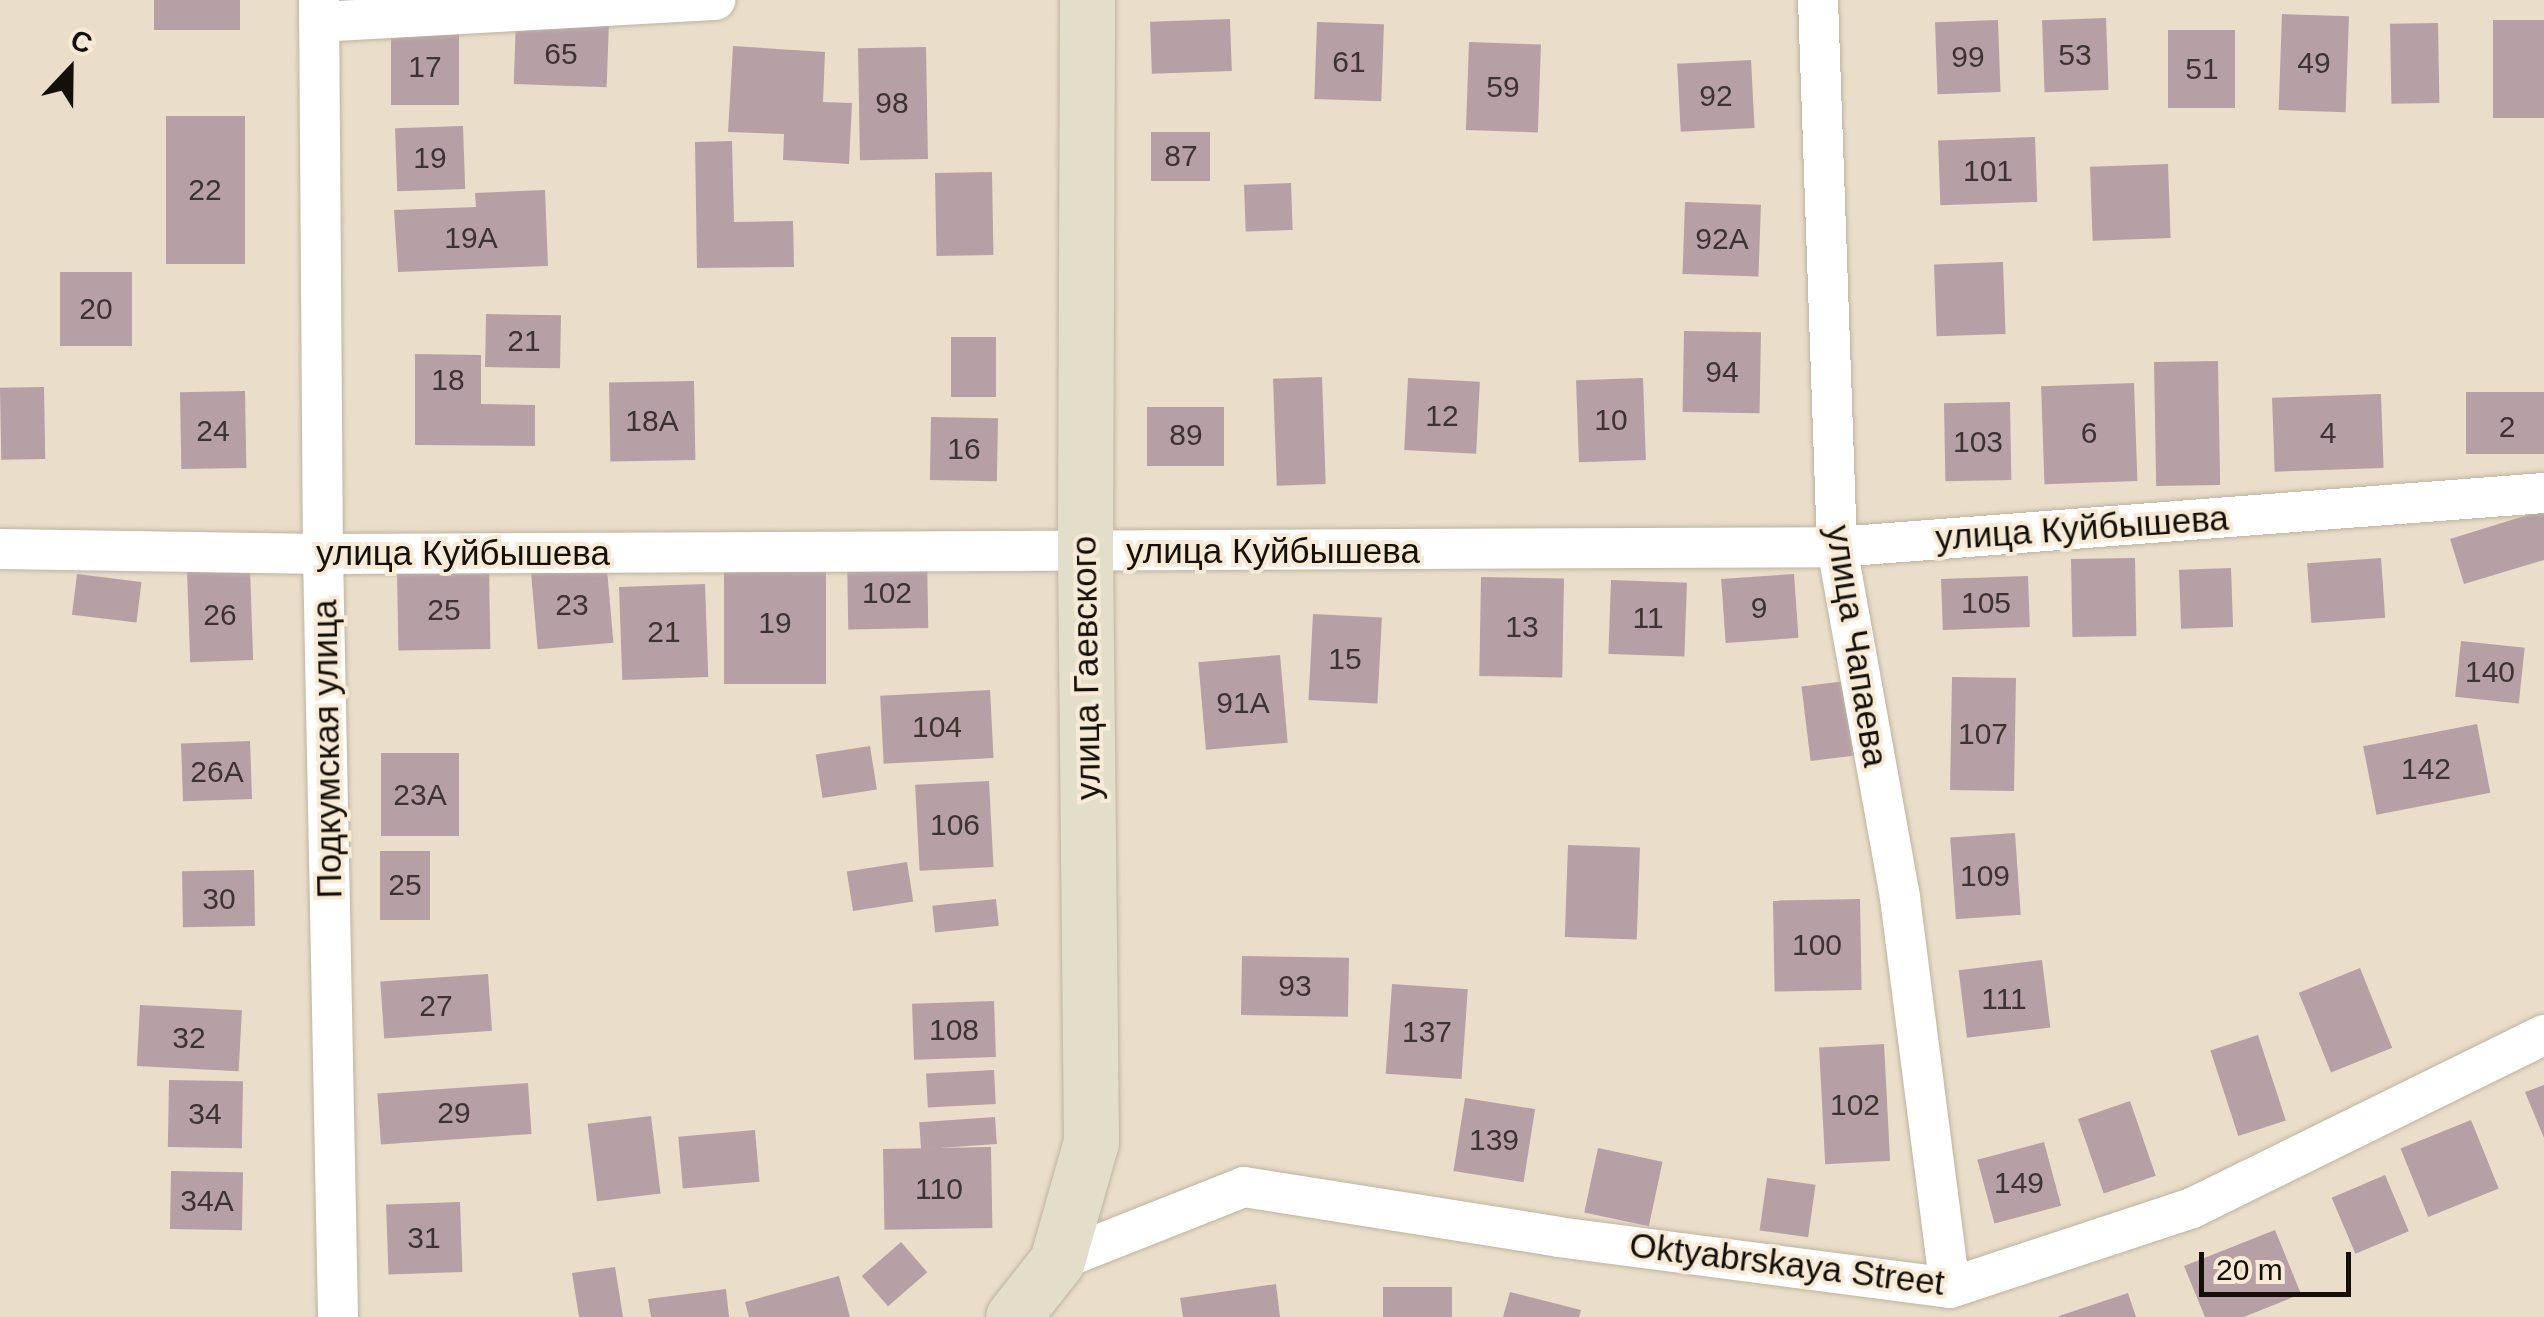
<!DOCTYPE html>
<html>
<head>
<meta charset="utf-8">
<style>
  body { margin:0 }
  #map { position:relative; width:2544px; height:1317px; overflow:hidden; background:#eadeca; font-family:Helvetica,sans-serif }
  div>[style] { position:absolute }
  .building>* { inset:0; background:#b79fa6; transform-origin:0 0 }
  .roads { filter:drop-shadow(0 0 2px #beb3a0) drop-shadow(0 0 2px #beb3a0) }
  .minor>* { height:40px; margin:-20px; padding:0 20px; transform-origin:20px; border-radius:20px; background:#fff }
  .secondary>* { height:55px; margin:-27.5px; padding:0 27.5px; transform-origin:27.5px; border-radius:27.5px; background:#e3deca }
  span { translate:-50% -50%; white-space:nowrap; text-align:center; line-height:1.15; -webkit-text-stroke:8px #f7ebd7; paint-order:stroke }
  .number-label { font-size:30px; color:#3d3430 }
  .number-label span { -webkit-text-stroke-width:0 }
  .street-label { font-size:35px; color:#141009 }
  .north { position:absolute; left:20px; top:20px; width:100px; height:100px; -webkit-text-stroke:8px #f7ebd7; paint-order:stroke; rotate:22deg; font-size:28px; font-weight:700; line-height:40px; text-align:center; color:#141009 }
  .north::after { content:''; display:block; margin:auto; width:35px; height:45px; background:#141009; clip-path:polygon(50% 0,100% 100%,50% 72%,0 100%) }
  .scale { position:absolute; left:2199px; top:1252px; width:152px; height:45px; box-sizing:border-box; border:5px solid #141009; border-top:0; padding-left:12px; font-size:30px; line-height:35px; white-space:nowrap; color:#141009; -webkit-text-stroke:8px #f7ebd7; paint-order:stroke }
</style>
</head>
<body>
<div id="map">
  <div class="building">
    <div style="left:154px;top:0;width:86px;height:30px"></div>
    <div style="left:2282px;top:14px;width:67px;height:96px;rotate:2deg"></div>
    <div style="left:2106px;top:18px;width:72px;height:64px;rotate:88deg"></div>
    <div style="left:516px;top:19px;width:93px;height:65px;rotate:2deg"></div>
    <div style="left:1230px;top:19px;width:52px;height:80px;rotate:88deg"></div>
    <div style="left:1998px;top:20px;width:72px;height:63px;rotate:88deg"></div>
    <div style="left:2544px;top:20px;width:98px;height:51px;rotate:90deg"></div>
    <div style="left:1317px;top:22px;width:67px;height:77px;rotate:2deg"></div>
    <div style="left:2438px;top:23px;width:80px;height:48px;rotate:89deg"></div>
    <div style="left:391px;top:28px;width:68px;height:77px"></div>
    <div style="left:2168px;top:30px;width:67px;height:78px"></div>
    <div style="left:1469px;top:42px;width:72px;height:88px;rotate:2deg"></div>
    <div style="clip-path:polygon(733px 46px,825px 52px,823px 102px,852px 103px,849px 164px,783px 160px,784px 134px,728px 132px)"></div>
    <div style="left:926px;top:47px;width:112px;height:68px;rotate:89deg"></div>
    <div style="left:1751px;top:60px;width:68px;height:74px;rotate:87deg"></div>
    <div style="left:166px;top:116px;width:79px;height:148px"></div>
    <div style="left:463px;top:126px;width:63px;height:68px;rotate:88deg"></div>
    <div style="left:1151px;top:132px;width:59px;height:49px"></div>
    <div style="left:2035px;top:137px;width:65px;height:97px;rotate:88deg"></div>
    <div style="clip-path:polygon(732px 141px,734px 222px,793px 221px,794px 267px,697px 268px,695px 142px)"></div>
    <div style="left:2168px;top:164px;width:74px;height:78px;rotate:88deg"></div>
    <div style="left:992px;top:172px;width:83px;height:57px;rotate:89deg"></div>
    <div style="left:1291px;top:183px;width:47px;height:47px;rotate:88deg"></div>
    <div style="clip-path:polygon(545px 190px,548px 266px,398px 272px,394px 210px,476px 207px,475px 193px)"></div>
    <div style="left:1685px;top:202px;width:76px;height:72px;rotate:2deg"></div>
    <div style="left:2003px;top:262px;width:72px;height:69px;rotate:88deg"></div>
    <div style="left:60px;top:272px;width:72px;height:74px"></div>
    <div style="left:486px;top:314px;width:75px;height:53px;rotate:1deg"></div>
    <div style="left:1684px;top:331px;width:77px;height:81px;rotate:1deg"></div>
    <div style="left:951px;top:337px;width:45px;height:60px"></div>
    <div style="clip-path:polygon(415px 354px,481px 355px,481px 404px,535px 405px,535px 446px,415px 445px)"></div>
    <div style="left:2218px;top:361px;width:124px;height:64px;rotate:89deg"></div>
    <div style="left:1322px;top:377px;width:107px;height:49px;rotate:88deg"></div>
    <div style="left:1408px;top:378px;width:72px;height:72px;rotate:3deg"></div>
    <div style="left:1643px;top:378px;width:82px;height:67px;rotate:88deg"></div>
    <div style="left:694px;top:381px;width:79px;height:85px;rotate:89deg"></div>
    <div style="left:2134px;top:383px;width:98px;height:93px;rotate:88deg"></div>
    <div style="left:44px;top:387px;width:72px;height:44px;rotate:89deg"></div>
    <div style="left:245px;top:391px;width:77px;height:65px;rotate:89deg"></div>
    <div style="left:2544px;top:392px;width:62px;height:78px;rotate:90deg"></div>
    <div style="left:2381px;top:394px;width:74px;height:109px;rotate:88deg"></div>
    <div style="left:2010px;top:402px;width:78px;height:66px;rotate:89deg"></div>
    <div style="left:1147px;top:407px;width:77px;height:59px"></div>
    <div style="left:931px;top:417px;width:67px;height:63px;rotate:1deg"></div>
    <div style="clip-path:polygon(2544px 510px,2544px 560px,2464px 584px,2450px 539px)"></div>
    <div style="left:927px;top:555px;width:73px;height:80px;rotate:89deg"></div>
    <div style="left:606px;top:558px;width:85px;height:76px;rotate:85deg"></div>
    <div style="left:2135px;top:558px;width:78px;height:64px;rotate:89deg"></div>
    <div style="left:2381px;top:558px;width:60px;height:74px;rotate:86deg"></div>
    <div style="left:724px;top:562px;width:102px;height:122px"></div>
    <div style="left:2231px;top:568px;width:59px;height:52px;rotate:88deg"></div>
    <div style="left:250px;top:569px;width:91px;height:63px;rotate:88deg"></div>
    <div style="left:489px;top:569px;width:80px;height:92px;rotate:89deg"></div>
    <div style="left:77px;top:574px;width:65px;height:41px;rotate:7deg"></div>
    <div style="left:1794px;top:574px;width:64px;height:73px;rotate:86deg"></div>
    <div style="left:2028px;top:576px;width:51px;height:87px;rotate:88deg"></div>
    <div style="left:1481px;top:577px;width:83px;height:99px;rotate:1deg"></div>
    <div style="left:1611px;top:580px;width:76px;height:74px;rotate:2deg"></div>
    <div style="left:705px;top:584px;width:93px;height:86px;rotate:88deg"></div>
    <div style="left:1313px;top:614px;width:69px;height:86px;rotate:3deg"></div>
    <div style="left:2461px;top:641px;width:64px;height:56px;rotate:6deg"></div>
    <div style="left:1280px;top:655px;width:88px;height:82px;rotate:85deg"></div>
    <div style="left:1952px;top:677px;width:64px;height:113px;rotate:1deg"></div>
    <div style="left:1862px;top:679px;width:75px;height:61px;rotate:83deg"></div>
    <div style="left:990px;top:690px;width:68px;height:110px;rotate:87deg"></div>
    <div style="left:2477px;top:724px;width:70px;height:116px;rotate:79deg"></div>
    <div style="left:250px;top:741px;width:58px;height:69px;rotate:88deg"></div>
    <div style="left:870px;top:746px;width:44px;height:55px;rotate:81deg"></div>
    <div style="left:381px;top:753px;width:78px;height:83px"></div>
    <div style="left:989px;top:781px;width:86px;height:74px;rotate:87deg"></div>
    <div style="left:2015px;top:833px;width:82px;height:65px;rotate:86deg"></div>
    <div style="left:1568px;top:845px;width:72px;height:92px;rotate:2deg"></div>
    <div style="left:380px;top:851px;width:50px;height:69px"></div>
    <div style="left:907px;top:862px;width:40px;height:61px;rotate:81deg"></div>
    <div style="left:254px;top:870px;width:56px;height:72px;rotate:89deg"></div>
    <div style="left:996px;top:899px;width:27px;height:64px;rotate:84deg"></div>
    <div style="left:1860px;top:899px;width:91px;height:87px;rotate:89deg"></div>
    <div style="left:1242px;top:956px;width:107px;height:59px;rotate:1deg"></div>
    <div style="left:2042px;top:960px;width:68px;height:84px;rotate:83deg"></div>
    <div style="left:2360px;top:968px;width:86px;height:66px;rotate:68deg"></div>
    <div style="left:488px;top:974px;width:57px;height:108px;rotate:86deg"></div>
    <div style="left:1392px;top:984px;width:76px;height:90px;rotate:4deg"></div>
    <div style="left:994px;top:1001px;width:56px;height:82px;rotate:88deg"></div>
    <div style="left:140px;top:1005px;width:102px;height:61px;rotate:3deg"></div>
    <div style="left:2258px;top:1035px;width:90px;height:50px;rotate:72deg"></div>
    <div style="left:1884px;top:1044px;width:117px;height:65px;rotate:87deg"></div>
    <div style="left:994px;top:1070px;width:34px;height:68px;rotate:87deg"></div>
    <div style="left:169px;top:1080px;width:74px;height:67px;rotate:1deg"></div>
    <div style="left:528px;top:1083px;width:51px;height:151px;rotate:86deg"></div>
    <div style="clip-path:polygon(2544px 1085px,2544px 1138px,2525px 1092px)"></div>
    <div style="left:1465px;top:1098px;width:71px;height:74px;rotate:9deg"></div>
    <div style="left:2130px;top:1101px;width:79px;height:55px;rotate:71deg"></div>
    <div style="left:651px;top:1116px;width:78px;height:64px;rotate:83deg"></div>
    <div style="left:995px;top:1117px;width:27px;height:76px;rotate:86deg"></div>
    <div style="left:2471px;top:1120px;width:74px;height:76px;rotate:68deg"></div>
    <div style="left:755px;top:1130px;width:52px;height:77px;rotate:85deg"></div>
    <div style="left:2044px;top:1142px;width:66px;height:69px;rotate:75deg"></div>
    <div style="left:991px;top:1147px;width:81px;height:108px;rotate:89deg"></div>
    <div style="left:1598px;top:1148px;width:66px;height:66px;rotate:12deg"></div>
    <div style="left:171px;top:1171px;width:72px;height:58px;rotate:1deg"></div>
    <div style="left:2385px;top:1175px;width:61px;height:58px;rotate:67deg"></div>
    <div style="left:1767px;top:1178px;width:49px;height:53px;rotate:8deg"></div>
    <div style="left:460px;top:1202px;width:70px;height:74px;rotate:88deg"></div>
    <div style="clip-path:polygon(2275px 1230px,2301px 1294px,2244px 1317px,2205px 1317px,2184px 1266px)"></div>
    <div style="left:901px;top:1242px;width:40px;height:52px;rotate:49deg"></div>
    <div style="clip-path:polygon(615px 1267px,623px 1317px,579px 1317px,572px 1273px)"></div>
    <div style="clip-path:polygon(839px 1276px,850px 1317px,749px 1317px,745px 1302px)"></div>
    <div style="clip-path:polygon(1276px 1284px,1280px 1317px,1183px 1317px,1180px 1298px)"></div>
    <div style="left:1452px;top:1287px;width:30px;height:69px;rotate:90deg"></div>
    <div style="clip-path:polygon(726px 1289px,729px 1317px,651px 1317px,648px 1299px)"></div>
    <div style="clip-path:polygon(1510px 1292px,1581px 1310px,1579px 1317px,1503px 1317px)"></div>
    <div style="clip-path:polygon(2128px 1293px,2136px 1317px,2059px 1317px,2059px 1316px)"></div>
  </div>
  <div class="roads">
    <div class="minor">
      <div style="left:319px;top:0;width:554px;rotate:89.59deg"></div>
      <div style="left:323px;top:554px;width:763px;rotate:88.87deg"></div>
      <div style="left:1818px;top:0;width:547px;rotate:88.01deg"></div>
      <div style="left:1837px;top:547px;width:357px;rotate:79.8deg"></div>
      <div style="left:1900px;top:898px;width:393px;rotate:82.7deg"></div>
      <div style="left:319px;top:22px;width:397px;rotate:-3.2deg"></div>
      <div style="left:0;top:549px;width:323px;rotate:0.9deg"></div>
      <div style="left:323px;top:554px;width:1514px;rotate:-0.26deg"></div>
      <div style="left:1837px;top:547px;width:709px;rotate:-4.37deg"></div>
      <div style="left:1057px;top:1261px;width:201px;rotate:-21.6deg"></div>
      <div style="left:1244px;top:1187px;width:318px;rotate:9deg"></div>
      <div style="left:1558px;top:1237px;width:395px;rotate:7.4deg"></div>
      <div style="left:1950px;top:1288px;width:255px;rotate:-18.3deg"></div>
      <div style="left:2192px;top:1208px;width:392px;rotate:-26.2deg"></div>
    </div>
    <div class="secondary">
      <div style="left:1013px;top:1317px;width:71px;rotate:-51.8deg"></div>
      <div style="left:1057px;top:1261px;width:124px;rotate:-74.1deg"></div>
      <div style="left:1091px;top:1142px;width:589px;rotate:-90.58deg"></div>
      <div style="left:1085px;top:553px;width:553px;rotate:-89.79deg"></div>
    </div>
  </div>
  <div class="number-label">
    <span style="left:561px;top:54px">65</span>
    <span style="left:2075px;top:55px">53</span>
    <span style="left:1968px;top:57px">99</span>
    <span style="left:1349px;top:62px">61</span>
    <span style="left:2314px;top:63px">49</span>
    <span style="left:425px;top:67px">17</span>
    <span style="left:2202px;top:69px">51</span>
    <span style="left:1503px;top:87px">59</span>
    <span style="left:1716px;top:96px">92</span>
    <span style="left:892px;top:103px">98</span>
    <span style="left:1181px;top:156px">87</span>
    <span style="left:430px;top:158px">19</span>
    <span style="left:1988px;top:171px">101</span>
    <span style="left:205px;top:190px">22</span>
    <span style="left:471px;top:238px">19А</span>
    <span style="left:1722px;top:239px">92А</span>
    <span style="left:96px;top:309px">20</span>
    <span style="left:524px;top:341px">21</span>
    <span style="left:1722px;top:372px">94</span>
    <span style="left:448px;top:380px">18</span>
    <span style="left:1442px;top:416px">12</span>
    <span style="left:1611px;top:420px">10</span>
    <span style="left:652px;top:421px">18А</span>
    <span style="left:2507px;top:427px">2</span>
    <span style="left:213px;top:431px">24</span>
    <span style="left:2089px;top:433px">6</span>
    <span style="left:2328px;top:433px">4</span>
    <span style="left:1186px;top:435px">89</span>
    <span style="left:1978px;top:442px">103</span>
    <span style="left:964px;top:449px">16</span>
    <span style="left:887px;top:593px">102</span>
    <span style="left:1986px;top:603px">105</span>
    <span style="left:572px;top:605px">23</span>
    <span style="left:1759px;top:608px">9</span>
    <span style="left:444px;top:610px">25</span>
    <span style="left:220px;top:615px">26</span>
    <span style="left:1648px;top:618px">11</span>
    <span style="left:775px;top:623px">19</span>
    <span style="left:1522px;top:627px">13</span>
    <span style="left:664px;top:632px">21</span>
    <span style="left:1345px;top:659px">15</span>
    <span style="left:2490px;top:672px">140</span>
    <span style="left:1243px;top:703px">91А</span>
    <span style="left:937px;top:727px">104</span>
    <span style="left:1983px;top:734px">107</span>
    <span style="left:2426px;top:769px">142</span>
    <span style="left:217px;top:772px">26А</span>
    <span style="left:420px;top:795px">23А</span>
    <span style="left:955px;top:825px">106</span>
    <span style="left:1985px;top:876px">109</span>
    <span style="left:405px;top:885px">25</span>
    <span style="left:219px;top:899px">30</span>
    <span style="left:1817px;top:945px">100</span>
    <span style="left:1295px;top:986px">93</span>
    <span style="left:2004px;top:999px">111</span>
    <span style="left:436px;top:1006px">27</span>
    <span style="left:954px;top:1030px">108</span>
    <span style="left:1427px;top:1032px">137</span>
    <span style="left:189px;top:1038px">32</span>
    <span style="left:1855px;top:1105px">102</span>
    <span style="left:454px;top:1113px">29</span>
    <span style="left:205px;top:1114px">34</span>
    <span style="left:1494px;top:1140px">139</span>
    <span style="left:2019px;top:1183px">149</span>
    <span style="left:939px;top:1189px">110</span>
    <span style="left:207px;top:1201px">34А</span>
    <span style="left:424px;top:1238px">31</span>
  </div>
  <div class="street-label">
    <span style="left:2082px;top:528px;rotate:-4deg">улица Куйбышева</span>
    <span style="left:1273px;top:551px">улица Куйбышева</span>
    <span style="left:463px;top:553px">улица Куйбышева</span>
    <span style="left:1857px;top:646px;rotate:81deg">улица Чапаева</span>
    <span style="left:1086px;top:668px;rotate:-91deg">улица Гаевского</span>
    <span style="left:327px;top:749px;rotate:-91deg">Подкумская улица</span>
    <span style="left:1787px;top:1264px;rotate:7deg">Oktyabrskaya Street</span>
  </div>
  <div class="north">С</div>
  <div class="scale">20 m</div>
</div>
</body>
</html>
